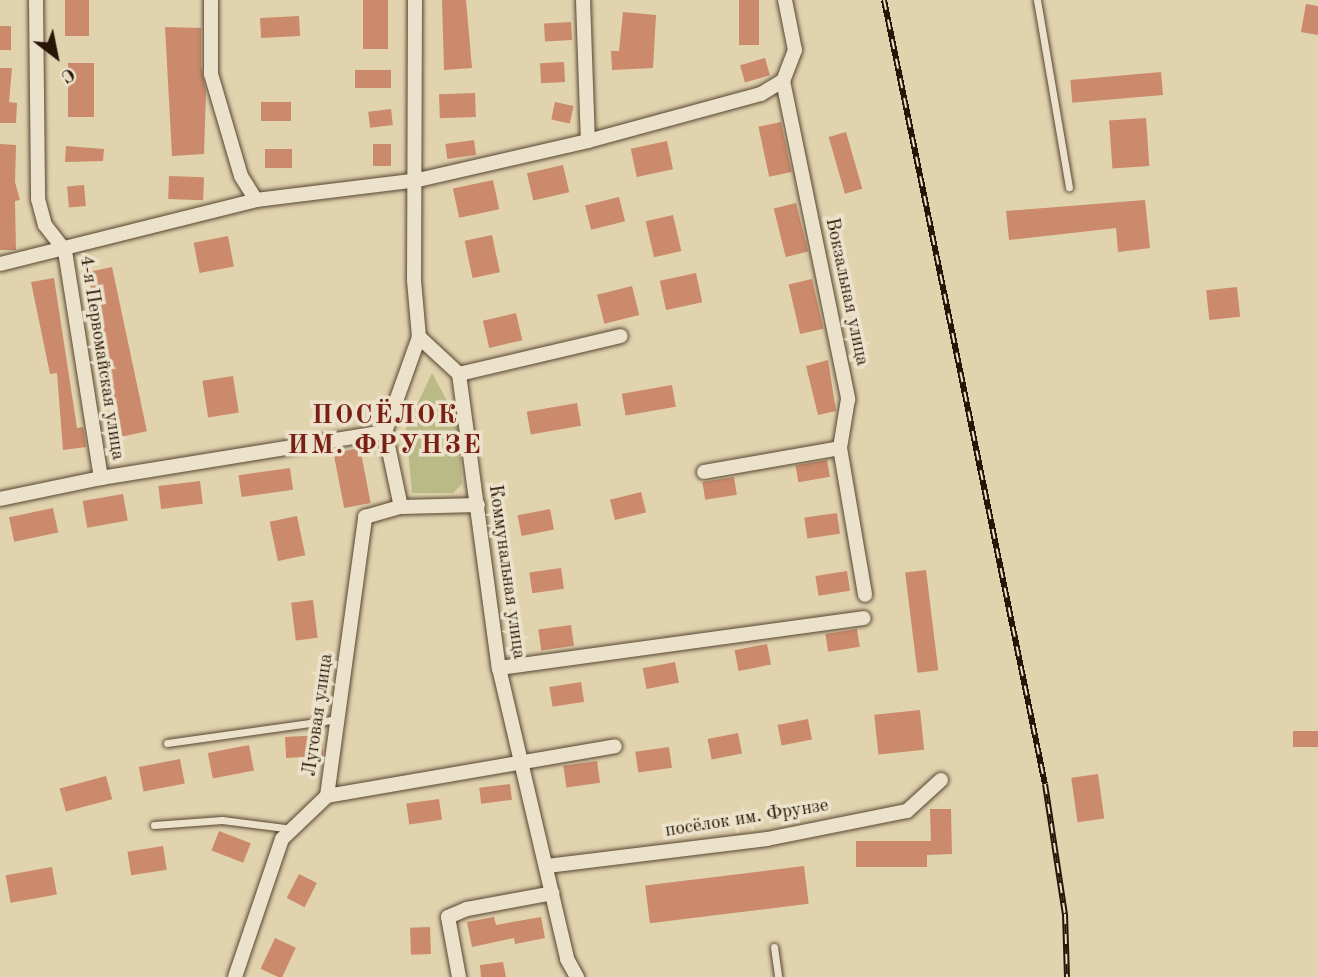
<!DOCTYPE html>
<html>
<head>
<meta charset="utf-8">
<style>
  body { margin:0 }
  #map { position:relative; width:1318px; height:977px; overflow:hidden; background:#e2d3af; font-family:"Old Standard TT",serif }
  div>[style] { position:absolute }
  .green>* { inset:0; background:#baba86 }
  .building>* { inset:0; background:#ca8a6b; transform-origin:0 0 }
  .roads { filter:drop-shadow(0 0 2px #564531) drop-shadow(0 0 2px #564531) }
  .lane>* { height:7px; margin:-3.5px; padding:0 3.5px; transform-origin:3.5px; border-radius:3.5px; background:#ece2cb }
  .street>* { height:14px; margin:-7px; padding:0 7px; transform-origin:7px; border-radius:7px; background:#ece2cb }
  .rail>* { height:6px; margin-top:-3px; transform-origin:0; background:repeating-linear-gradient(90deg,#ece2cb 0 10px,#271607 0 20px); box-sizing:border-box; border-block:2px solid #271607 }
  span { translate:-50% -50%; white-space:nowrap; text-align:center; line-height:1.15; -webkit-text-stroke:7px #ece2cb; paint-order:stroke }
  .street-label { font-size:19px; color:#271607 }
  .district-label { font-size:26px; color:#7a1f14; font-weight:700; letter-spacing:2px }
  .north { position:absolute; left:21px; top:21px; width:70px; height:70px; -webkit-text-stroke:5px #ece2cb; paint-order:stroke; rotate:148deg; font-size:19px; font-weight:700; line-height:28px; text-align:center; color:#271607 }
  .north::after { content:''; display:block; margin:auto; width:24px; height:32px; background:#271607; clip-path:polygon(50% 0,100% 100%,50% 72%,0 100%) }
</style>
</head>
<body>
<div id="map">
  <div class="green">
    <div style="clip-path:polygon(432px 373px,458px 421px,462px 484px,453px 493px,412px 493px,406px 428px)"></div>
  </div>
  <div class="building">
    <div style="left:65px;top:0;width:24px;height:36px"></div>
    <div style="left:363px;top:0;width:25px;height:49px"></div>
    <div style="clip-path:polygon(442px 0,466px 0,472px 68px,444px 70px)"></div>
    <div style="left:739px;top:0;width:20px;height:45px"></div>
    <div style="clip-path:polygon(1306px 4px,1318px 6px,1318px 35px,1301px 32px)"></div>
    <div style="clip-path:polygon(623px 12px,656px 15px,653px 68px,612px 70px,611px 51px,619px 51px)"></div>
    <div style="left:299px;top:16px;width:20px;height:39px;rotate:87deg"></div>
    <div style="left:571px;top:22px;width:18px;height:27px;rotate:87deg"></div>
    <div style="left:0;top:26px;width:11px;height:24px"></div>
    <div style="clip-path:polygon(165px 27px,201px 28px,201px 66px,206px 92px,204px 154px,172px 156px)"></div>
    <div style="left:765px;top:58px;width:18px;height:26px;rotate:74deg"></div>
    <div style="left:564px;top:62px;width:20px;height:24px;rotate:87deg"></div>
    <div style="left:68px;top:63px;width:26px;height:54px"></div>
    <div style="clip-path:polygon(0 68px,12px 68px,9px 102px,17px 103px,16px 123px,0 123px)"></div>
    <div style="left:391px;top:70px;width:18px;height:36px;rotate:90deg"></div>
    <div style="left:1161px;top:72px;width:23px;height:91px;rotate:85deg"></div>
    <div style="left:475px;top:93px;width:24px;height:36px;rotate:88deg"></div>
    <div style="left:261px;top:102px;width:30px;height:19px"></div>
    <div style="left:555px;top:102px;width:19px;height:18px;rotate:12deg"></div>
    <div style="left:391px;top:109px;width:16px;height:23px;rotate:83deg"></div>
    <div style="left:1146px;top:118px;width:48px;height:37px;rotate:86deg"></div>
    <div style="left:781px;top:122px;width:51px;height:23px;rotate:78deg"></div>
    <div style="left:846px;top:132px;width:59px;height:18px;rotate:74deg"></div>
    <div style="left:474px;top:140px;width:15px;height:29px;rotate:82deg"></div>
    <div style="left:667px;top:141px;width:29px;height:37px;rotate:78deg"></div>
    <div style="clip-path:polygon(0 144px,16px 145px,15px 182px,20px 200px,15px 201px,16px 250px,0 250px)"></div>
    <div style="left:391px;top:144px;width:22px;height:18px;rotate:90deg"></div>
    <div style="clip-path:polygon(66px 146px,104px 149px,103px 161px,65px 162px)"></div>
    <div style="left:265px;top:149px;width:27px;height:19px"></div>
    <div style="left:563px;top:165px;width:28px;height:37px;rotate:77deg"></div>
    <div style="left:169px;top:176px;width:35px;height:23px;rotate:2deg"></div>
    <div style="left:493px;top:180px;width:30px;height:41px;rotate:78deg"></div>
    <div style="left:84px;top:185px;width:21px;height:17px;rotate:85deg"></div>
    <div style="left:619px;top:197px;width:25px;height:35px;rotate:76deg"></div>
    <div style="clip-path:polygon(1145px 200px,1150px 248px,1118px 252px,1116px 228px,1009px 240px,1006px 211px)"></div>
    <div style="left:796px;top:203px;width:50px;height:23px;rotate:76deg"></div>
    <div style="left:673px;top:215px;width:37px;height:28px;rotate:77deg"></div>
    <div style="left:492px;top:235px;width:38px;height:28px;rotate:78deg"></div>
    <div style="left:228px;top:236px;width:31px;height:35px;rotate:79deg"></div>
    <div style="left:112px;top:267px;width:168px;height:25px;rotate:78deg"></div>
    <div style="left:696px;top:273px;width:30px;height:37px;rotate:78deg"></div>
    <div style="clip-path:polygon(54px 278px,77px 428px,83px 427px,86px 447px,63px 450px,57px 373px,50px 374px,31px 282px)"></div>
    <div style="left:812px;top:279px;width:51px;height:24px;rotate:77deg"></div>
    <div style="left:632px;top:286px;width:30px;height:36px;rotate:76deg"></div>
    <div style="left:1237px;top:287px;width:30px;height:31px;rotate:84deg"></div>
    <div style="left:516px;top:313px;width:28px;height:34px;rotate:77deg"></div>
    <div style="clip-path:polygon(828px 360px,836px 411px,818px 415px,806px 366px)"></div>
    <div style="left:233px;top:376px;width:37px;height:31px;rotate:81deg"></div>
    <div style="left:672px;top:385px;width:22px;height:51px;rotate:80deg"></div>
    <div style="left:577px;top:403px;width:23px;height:51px;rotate:80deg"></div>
    <div style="left:360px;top:448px;width:56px;height:27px;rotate:79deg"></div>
    <div style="left:827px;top:460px;width:17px;height:32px;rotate:80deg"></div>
    <div style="left:290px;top:468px;width:22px;height:52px;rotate:82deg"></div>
    <div style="left:734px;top:477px;width:18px;height:32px;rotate:81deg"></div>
    <div style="left:200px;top:481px;width:23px;height:42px;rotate:83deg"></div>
    <div style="left:641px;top:492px;width:21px;height:32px;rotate:76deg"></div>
    <div style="left:123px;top:494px;width:27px;height:41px;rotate:80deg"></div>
    <div style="left:53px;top:508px;width:25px;height:45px;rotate:78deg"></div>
    <div style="left:550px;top:509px;width:21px;height:33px;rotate:79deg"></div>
    <div style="left:837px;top:513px;width:21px;height:33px;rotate:82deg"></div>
    <div style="left:297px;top:516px;width:40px;height:28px;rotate:78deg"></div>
    <div style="left:561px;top:568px;width:21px;height:32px;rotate:82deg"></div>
    <div style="left:926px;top:570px;width:101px;height:21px;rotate:83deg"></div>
    <div style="left:847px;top:571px;width:20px;height:32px;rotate:81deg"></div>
    <div style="left:313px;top:600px;width:38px;height:22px;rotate:83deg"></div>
    <div style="left:571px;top:625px;width:21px;height:33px;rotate:82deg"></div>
    <div style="left:857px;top:629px;width:18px;height:32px;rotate:81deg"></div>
    <div style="left:767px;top:644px;width:21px;height:33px;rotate:79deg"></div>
    <div style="left:675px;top:662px;width:21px;height:33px;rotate:79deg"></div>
    <div style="left:581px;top:682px;width:20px;height:32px;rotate:81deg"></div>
    <div style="left:920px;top:710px;width:40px;height:46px;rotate:84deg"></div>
    <div style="left:808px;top:719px;width:21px;height:31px;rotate:79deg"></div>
    <div style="left:1318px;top:731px;width:16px;height:25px;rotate:90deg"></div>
    <div style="left:738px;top:733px;width:21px;height:31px;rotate:79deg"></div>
    <div style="left:322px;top:735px;width:21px;height:37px;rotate:87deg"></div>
    <div style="left:249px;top:745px;width:26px;height:42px;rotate:79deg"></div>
    <div style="left:669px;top:747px;width:21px;height:34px;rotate:82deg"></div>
    <div style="left:180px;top:759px;width:25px;height:42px;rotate:79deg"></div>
    <div style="left:597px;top:761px;width:22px;height:34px;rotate:82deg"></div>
    <div style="left:1098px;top:774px;width:45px;height:27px;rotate:82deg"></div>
    <div style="left:106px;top:776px;width:24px;height:48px;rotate:75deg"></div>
    <div style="left:510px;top:784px;width:16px;height:31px;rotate:83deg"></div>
    <div style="left:439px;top:799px;width:21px;height:33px;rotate:82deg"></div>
    <div style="clip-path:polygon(930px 809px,951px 809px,952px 854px,927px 855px,927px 867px,856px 867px,856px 841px,931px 841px)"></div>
    <div style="left:219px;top:831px;width:34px;height:21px;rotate:21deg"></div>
    <div style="left:163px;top:846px;width:24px;height:36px;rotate:81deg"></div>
    <div style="left:804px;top:866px;width:38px;height:160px;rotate:83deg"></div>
    <div style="left:52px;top:867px;width:28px;height:47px;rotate:80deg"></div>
    <div style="left:299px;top:874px;width:20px;height:27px;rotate:27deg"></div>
    <div style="clip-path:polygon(494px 917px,496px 925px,541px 917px,545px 938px,515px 944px,514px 938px,472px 947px,467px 922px)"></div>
    <div style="left:430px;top:927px;width:27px;height:20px;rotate:88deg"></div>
    <div style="left:275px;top:938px;width:23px;height:34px;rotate:25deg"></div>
    <div style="clip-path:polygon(503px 962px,506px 977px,481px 977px,480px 965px)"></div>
  </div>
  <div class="roads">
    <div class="lane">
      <div style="left:1037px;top:0;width:190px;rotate:80.3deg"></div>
      <div style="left:167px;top:743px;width:173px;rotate:-8deg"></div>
      <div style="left:154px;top:825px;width:68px;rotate:-4.2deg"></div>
      <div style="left:222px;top:820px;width:71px;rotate:7.3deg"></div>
      <div style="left:774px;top:947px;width:30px;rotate:82deg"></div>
    </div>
    <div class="street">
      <div style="left:36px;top:0;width:199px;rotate:89.4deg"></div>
      <div style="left:38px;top:199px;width:27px;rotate:75deg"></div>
      <div style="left:45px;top:225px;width:33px;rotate:52deg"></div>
      <div style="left:65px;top:251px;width:230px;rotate:81deg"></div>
      <div style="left:211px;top:0;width:74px;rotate:90deg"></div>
      <div style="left:211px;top:74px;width:106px;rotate:73.6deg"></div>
      <div style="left:241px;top:176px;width:28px;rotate:58deg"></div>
      <div style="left:415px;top:0;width:280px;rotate:90.2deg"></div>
      <div style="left:414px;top:280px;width:57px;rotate:85deg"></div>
      <div style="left:419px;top:337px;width:54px;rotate:42.8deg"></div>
      <div style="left:459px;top:374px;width:297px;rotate:82.3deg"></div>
      <div style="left:499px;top:668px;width:299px;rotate:76.8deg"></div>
      <div style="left:567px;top:959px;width:21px;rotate:61deg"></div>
      <div style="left:583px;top:0;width:141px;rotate:88deg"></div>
      <div style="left:785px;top:0;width:51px;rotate:78.7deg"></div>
      <div style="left:795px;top:50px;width:33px;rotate:111deg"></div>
      <div style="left:783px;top:81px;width:325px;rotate:78.4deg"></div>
      <div style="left:848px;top:399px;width:50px;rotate:99.3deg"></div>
      <div style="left:840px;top:448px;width:149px;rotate:80.3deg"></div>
      <div style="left:0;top:264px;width:264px;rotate:-14deg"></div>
      <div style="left:256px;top:200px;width:163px;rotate:-7deg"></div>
      <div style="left:418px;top:180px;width:174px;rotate:-12.9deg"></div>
      <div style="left:588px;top:141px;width:179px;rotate:-15.2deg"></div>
      <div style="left:761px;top:94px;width:26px;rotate:-31deg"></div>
      <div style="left:459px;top:374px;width:166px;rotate:-13.2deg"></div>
      <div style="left:704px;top:472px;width:138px;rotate:-10deg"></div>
      <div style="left:0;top:499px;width:103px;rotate:-11.7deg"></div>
      <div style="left:101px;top:478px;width:288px;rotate:-9.2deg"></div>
      <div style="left:401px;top:507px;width:77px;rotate:-102deg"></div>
      <div style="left:385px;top:432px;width:101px;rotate:-70.3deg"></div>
      <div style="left:499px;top:668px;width:368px;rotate:-7.8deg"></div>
      <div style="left:327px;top:796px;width:292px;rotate:-9.8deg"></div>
      <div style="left:547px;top:866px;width:222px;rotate:-7deg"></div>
      <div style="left:767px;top:839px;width:143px;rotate:-11.3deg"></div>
      <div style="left:907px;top:811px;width:46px;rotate:-42.4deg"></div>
      <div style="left:235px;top:977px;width:146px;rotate:-71.2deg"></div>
      <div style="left:282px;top:839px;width:62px;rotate:-43.7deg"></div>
      <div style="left:327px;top:796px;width:282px;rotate:-82.2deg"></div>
      <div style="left:365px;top:517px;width:37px;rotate:-16deg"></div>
      <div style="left:401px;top:507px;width:77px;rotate:-1.5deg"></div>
      <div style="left:459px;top:977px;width:61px;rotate:-100.4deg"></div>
      <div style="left:448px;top:917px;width:21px;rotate:-23deg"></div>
      <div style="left:467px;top:909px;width:87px;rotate:-10.5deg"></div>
    </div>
  </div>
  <div class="rail">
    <div style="left:884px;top:0;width:800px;rotate:78.4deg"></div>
    <div style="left:1045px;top:784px;width:132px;rotate:81.3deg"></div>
    <div style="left:1065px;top:914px;width:63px;rotate:88.2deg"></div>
  </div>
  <div class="street-label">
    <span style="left:846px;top:292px;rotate:78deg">Вокзальная улица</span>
    <span style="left:101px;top:358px;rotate:81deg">4-я Первомайская улица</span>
    <span style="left:506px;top:572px;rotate:82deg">Коммунальная улица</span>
    <span style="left:319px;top:715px;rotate:-82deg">Луговая улица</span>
    <span style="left:747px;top:819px;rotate:-9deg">посёлок им. Фрунзе</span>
  </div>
  <div class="district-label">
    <span style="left:385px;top:432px">ПОСЁЛОК<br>ИМ. ФРУНЗЕ</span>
  </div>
  <div class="north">С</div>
</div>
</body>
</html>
